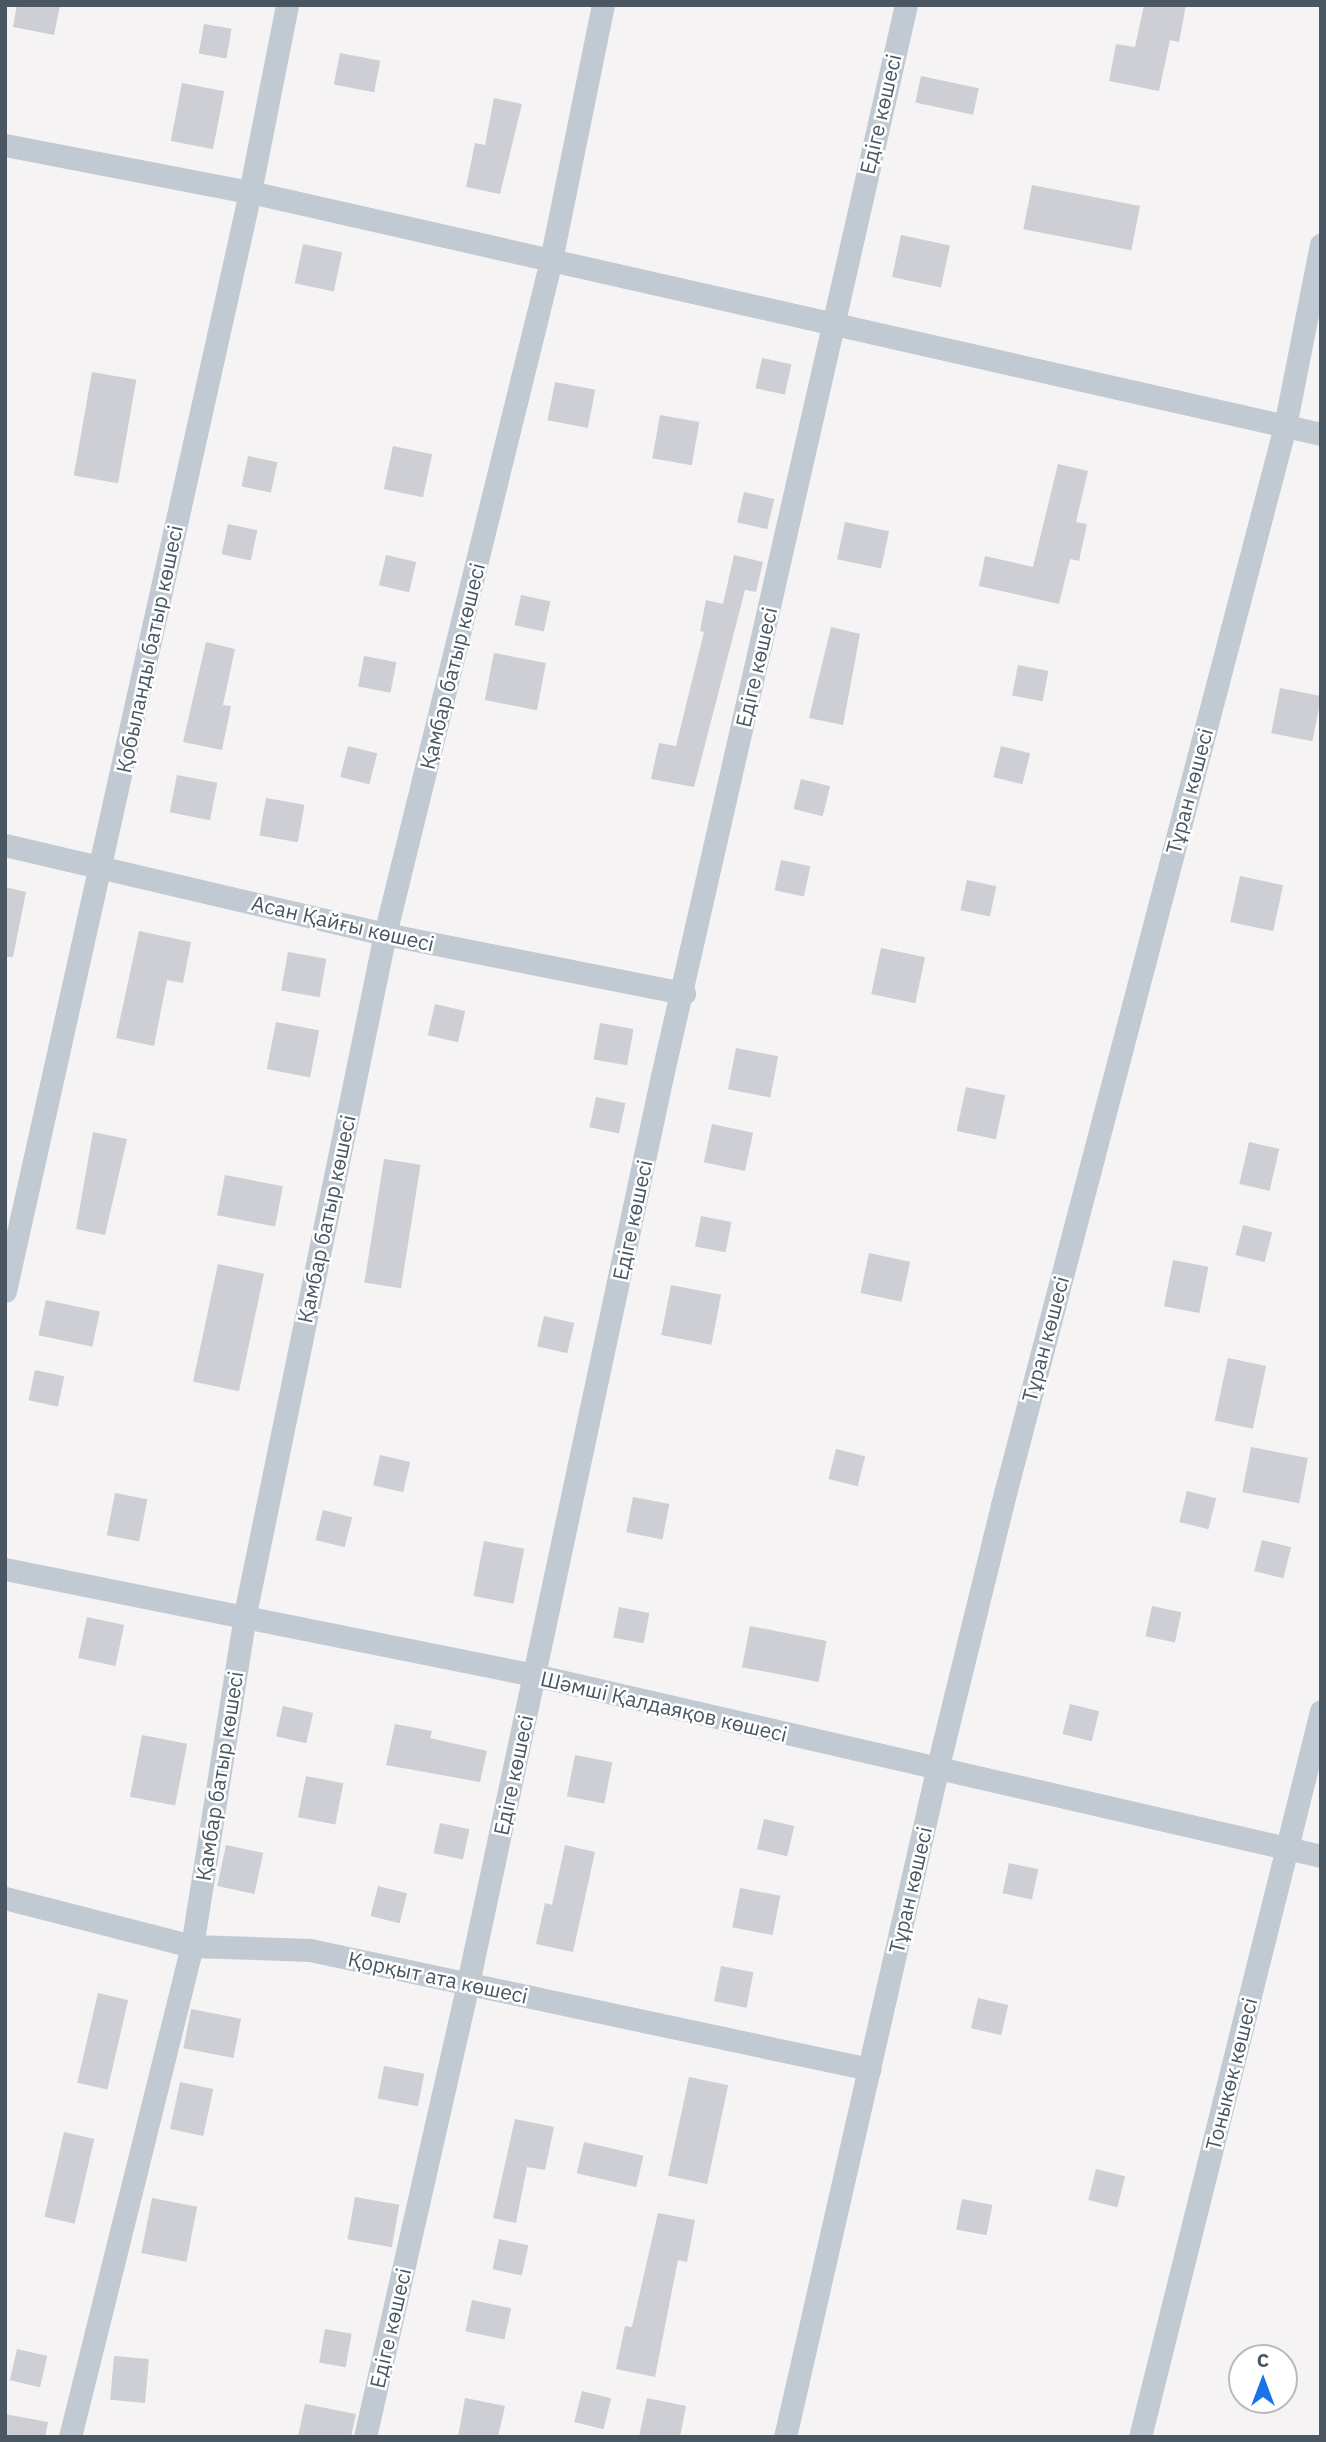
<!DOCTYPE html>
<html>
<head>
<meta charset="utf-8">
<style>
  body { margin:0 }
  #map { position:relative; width:1326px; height:2442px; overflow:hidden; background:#f5f3f3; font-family:"IBM Plex Sans",sans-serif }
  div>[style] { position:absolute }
  .building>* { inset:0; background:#cdcfd5; transform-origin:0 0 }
  .minor>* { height:23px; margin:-11.5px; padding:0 11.5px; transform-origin:11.5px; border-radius:11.5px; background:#c1cad2 }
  span { translate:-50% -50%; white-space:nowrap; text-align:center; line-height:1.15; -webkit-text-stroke:5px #fff; paint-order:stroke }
  .street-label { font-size:21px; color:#4a5661 }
  .frame { position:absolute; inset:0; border:7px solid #4a5661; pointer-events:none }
  .north { position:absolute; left:1228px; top:2344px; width:70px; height:70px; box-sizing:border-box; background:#fff; border:2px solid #b7bbc0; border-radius:50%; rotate:0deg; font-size:19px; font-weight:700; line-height:28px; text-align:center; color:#4a5661 }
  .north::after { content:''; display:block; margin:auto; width:24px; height:32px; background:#1a73e8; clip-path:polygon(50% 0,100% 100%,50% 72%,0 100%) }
</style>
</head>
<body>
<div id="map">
  <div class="building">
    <div style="clip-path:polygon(17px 5px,60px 5px,54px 35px,13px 27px)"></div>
    <div style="clip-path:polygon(1144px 5px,1186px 5px,1179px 42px,1170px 40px,1159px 91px,1109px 81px,1116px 44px,1135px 47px)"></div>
    <div style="left:204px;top:24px;width:28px;height:30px;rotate:10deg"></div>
    <div style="left:340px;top:53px;width:41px;height:32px;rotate:11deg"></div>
    <div style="left:921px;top:76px;width:59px;height:27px;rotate:12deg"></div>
    <div style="left:182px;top:83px;width:43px;height:59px;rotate:11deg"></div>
    <div style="clip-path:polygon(494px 98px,522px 104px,500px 194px,466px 187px,475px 143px,485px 145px)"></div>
    <div style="left:1032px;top:185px;width:110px;height:45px;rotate:11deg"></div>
    <div style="left:901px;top:235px;width:50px;height:43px;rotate:12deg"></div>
    <div style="left:303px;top:244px;width:40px;height:40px;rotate:12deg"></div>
    <div style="left:762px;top:358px;width:30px;height:31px;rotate:12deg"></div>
    <div style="left:92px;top:372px;width:45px;height:105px;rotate:10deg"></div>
    <div style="left:555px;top:382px;width:41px;height:39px;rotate:11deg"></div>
    <div style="left:660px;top:415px;width:40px;height:44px;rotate:10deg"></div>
    <div style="left:393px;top:446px;width:40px;height:44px;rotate:12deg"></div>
    <div style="left:248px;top:456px;width:30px;height:31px;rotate:12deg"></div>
    <div style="clip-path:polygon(1058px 464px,1088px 471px,1076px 522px,1087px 524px,1079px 561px,1070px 559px,1059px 604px,979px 586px,985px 556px,1033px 567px)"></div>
    <div style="left:744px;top:492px;width:31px;height:31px;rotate:13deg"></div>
    <div style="left:845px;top:522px;width:45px;height:38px;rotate:12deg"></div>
    <div style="left:228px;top:524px;width:30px;height:31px;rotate:12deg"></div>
    <div style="left:386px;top:555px;width:31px;height:31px;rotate:13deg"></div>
    <div style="clip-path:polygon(734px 555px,763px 562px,756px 592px,745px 590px,694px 787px,651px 779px,659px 743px,676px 746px,704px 632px,700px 631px,706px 600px,723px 604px)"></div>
    <div style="left:521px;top:595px;width:30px;height:31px;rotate:12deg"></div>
    <div style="clip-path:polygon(831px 627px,860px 634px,843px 725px,809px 718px)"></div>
    <div style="clip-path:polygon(206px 642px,235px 649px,223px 705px,231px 706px,222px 750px,183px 742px)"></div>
    <div style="left:494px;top:653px;width:53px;height:48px;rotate:11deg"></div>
    <div style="left:364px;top:656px;width:33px;height:31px;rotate:11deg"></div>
    <div style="left:1018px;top:665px;width:31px;height:31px;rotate:11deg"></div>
    <div style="left:1280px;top:688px;width:42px;height:46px;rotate:11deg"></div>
    <div style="left:348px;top:746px;width:30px;height:32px;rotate:14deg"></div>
    <div style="left:1001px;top:746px;width:30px;height:32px;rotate:14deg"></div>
    <div style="left:177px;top:775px;width:41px;height:38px;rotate:11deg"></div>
    <div style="left:801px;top:779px;width:30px;height:31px;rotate:14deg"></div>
    <div style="left:266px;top:798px;width:39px;height:38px;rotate:10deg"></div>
    <div style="left:781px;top:860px;width:30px;height:31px;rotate:12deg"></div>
    <div style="left:1240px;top:876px;width:44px;height:47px;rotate:12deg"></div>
    <div style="left:967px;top:880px;width:30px;height:31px;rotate:12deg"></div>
    <div style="clip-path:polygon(5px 887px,26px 892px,13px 957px,5px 957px)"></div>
    <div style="clip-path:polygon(139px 931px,191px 942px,183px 983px,167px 980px,154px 1046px,116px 1038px)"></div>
    <div style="left:881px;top:948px;width:45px;height:47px;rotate:12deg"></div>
    <div style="left:288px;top:952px;width:39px;height:39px;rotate:10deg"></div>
    <div style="left:435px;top:1004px;width:31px;height:32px;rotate:13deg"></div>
    <div style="left:276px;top:1022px;width:44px;height:48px;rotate:11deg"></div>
    <div style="left:600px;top:1023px;width:34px;height:37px;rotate:10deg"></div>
    <div style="left:736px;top:1048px;width:43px;height:42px;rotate:11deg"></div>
    <div style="left:966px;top:1087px;width:40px;height:45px;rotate:12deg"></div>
    <div style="left:596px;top:1097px;width:30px;height:31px;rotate:12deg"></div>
    <div style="left:712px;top:1124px;width:42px;height:39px;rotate:12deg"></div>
    <div style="clip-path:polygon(93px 1132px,127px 1139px,105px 1235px,76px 1229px)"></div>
    <div style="left:1249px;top:1142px;width:31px;height:43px;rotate:13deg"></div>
    <div style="left:384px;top:1159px;width:37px;height:125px;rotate:9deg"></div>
    <div style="left:225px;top:1175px;width:59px;height:41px;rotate:11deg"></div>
    <div style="left:701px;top:1216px;width:31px;height:31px;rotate:11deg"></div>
    <div style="left:1243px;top:1225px;width:30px;height:31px;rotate:14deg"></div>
    <div style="left:869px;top:1253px;width:42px;height:41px;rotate:12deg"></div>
    <div style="left:1173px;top:1260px;width:36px;height:47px;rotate:11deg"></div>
    <div style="left:218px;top:1264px;width:47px;height:120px;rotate:12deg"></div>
    <div style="left:671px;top:1285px;width:51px;height:51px;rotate:11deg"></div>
    <div style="left:46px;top:1300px;width:55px;height:36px;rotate:12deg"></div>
    <div style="left:544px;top:1316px;width:31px;height:31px;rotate:13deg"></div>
    <div style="left:1228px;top:1358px;width:39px;height:64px;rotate:12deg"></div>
    <div style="left:35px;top:1370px;width:30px;height:31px;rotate:12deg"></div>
    <div style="left:1251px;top:1447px;width:58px;height:46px;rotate:11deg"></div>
    <div style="left:836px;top:1449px;width:30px;height:31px;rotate:14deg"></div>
    <div style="left:380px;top:1455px;width:31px;height:31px;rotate:13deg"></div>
    <div style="left:1187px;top:1491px;width:30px;height:32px;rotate:14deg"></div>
    <div style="left:115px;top:1493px;width:33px;height:43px;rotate:11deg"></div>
    <div style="left:633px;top:1497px;width:37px;height:36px;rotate:11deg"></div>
    <div style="left:323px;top:1510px;width:30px;height:31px;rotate:14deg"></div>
    <div style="left:1262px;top:1540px;width:30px;height:32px;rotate:14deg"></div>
    <div style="left:484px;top:1541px;width:41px;height:56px;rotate:11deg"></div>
    <div style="left:1152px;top:1606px;width:30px;height:31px;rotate:12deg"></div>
    <div style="left:619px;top:1607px;width:31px;height:31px;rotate:11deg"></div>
    <div style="left:87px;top:1617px;width:38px;height:42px;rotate:12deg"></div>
    <div style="left:750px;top:1626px;width:78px;height:42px;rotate:11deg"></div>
    <div style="left:1070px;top:1704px;width:30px;height:31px;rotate:14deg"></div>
    <div style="left:283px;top:1706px;width:31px;height:31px;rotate:13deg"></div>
    <div style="clip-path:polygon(395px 1724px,432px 1731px,430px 1738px,487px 1751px,480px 1782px,386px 1765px)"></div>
    <div style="left:142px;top:1735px;width:46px;height:63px;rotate:11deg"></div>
    <div style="left:575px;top:1755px;width:38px;height:42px;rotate:11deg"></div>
    <div style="left:306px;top:1776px;width:38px;height:42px;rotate:11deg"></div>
    <div style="left:764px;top:1819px;width:31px;height:31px;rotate:13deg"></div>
    <div style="left:440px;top:1823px;width:30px;height:31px;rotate:12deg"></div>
    <div style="left:226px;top:1845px;width:38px;height:42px;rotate:12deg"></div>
    <div style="clip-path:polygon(565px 1845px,595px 1852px,573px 1952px,536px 1944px,545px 1903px,552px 1905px)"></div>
    <div style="left:1009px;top:1863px;width:30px;height:31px;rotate:12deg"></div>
    <div style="left:378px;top:1886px;width:30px;height:31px;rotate:14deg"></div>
    <div style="left:740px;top:1888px;width:41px;height:40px;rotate:11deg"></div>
    <div style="left:721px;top:1966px;width:33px;height:36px;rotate:11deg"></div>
    <div style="left:98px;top:1993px;width:31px;height:92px;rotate:13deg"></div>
    <div style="left:978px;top:1998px;width:31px;height:31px;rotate:13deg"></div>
    <div style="left:191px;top:2009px;width:51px;height:40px;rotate:11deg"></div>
    <div style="left:384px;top:2066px;width:41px;height:33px;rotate:11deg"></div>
    <div style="left:689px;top:2077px;width:40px;height:101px;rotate:12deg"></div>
    <div style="left:180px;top:2082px;width:34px;height:48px;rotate:12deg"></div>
    <div style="clip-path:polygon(515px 2119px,554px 2127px,545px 2170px,527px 2167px,516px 2223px,493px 2218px)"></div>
    <div style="left:64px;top:2132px;width:31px;height:87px;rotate:13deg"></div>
    <div style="left:584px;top:2142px;width:61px;height:32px;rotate:13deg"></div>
    <div style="left:1096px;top:2169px;width:30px;height:32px;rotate:14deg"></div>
    <div style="left:355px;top:2197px;width:45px;height:43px;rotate:10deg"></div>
    <div style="left:152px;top:2198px;width:46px;height:56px;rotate:11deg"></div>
    <div style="left:962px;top:2199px;width:31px;height:31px;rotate:11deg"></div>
    <div style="clip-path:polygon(658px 2213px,695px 2220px,687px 2262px,678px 2260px,655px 2377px,616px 2369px,625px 2326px,632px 2327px)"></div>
    <div style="left:499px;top:2239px;width:30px;height:31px;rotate:12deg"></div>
    <div style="left:472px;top:2300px;width:40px;height:32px;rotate:12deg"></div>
    <div style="left:325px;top:2329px;width:27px;height:34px;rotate:10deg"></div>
    <div style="left:17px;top:2349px;width:31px;height:32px;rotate:13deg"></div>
    <div style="left:114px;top:2356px;width:35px;height:44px;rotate:5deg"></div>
    <div style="left:582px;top:2391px;width:30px;height:32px;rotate:14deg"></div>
    <div style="clip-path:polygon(465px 2398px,505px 2406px,498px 2437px,458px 2437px)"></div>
    <div style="clip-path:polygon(647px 2398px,686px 2406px,680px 2437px,639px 2437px)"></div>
    <div style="clip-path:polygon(305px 2404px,356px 2414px,351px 2437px,298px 2437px)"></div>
    <div style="clip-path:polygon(5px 2414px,48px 2422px,45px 2437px,5px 2437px)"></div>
  </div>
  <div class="minor">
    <div style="left:5px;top:145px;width:249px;rotate:10.9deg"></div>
    <div style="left:250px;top:192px;width:1098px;rotate:12.73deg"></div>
    <div style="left:5px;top:845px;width:390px;rotate:13.2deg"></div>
    <div style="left:385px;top:934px;width:305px;rotate:11.2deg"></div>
    <div style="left:5px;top:1291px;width:1126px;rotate:-77.43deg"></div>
    <div style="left:250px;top:192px;width:191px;rotate:-78.8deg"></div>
    <div style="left:5px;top:1569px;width:540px;rotate:11.33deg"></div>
    <div style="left:534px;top:1675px;width:808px;rotate:12.95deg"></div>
    <div style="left:5px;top:1898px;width:193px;rotate:14.4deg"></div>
    <div style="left:192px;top:1946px;width:118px;rotate:1.9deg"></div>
    <div style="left:310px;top:1950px;width:572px;rotate:12.02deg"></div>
    <div style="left:70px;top:2437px;width:506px;rotate:-76.05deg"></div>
    <div style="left:192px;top:1946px;width:336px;rotate:-80.9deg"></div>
    <div style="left:245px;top:1614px;width:694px;rotate:-78.37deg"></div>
    <div style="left:385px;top:934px;width:694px;rotate:-76.16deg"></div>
    <div style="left:551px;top:260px;width:260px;rotate:-78.5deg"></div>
    <div style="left:365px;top:2437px;width:466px;rotate:-77.2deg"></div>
    <div style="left:468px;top:1983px;width:928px;rotate:-77.93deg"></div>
    <div style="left:662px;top:1076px;width:1098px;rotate:-77.17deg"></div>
    <div style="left:785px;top:2437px;width:684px;rotate:-77.16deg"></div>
    <div style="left:937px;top:1770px;width:273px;rotate:-76.2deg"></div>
    <div style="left:1002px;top:1505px;width:1115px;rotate:-75.3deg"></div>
    <div style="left:1285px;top:426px;width:185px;rotate:-78.8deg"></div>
    <div style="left:1140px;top:2437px;width:748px;rotate:-76deg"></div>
  </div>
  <div class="street-label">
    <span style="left:880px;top:114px;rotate:-77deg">Едіге көшесі</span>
    <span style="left:149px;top:649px;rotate:-78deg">Қобыланды батыр көшесі</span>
    <span style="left:452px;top:666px;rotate:-76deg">Қамбар батыр көшесі</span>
    <span style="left:756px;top:667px;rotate:-77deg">Едіге көшесі</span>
    <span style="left:1189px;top:791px;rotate:-75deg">Тұран көшесі</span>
    <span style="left:343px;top:923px;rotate:13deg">Асан Қайғы көшесі</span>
    <span style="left:326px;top:1219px;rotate:-78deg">Қамбар батыр көшесі</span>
    <span style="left:632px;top:1220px;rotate:-78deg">Едіге көшесі</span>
    <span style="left:1045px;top:1339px;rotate:-75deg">Тұран көшесі</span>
    <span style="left:664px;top:1706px;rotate:13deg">Шәмші Қалдаяқов көшесі</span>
    <span style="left:513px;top:1775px;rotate:-78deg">Едіге көшесі</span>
    <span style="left:219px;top:1776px;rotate:-81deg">Қамбар батыр көшесі</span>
    <span style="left:910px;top:1890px;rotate:-77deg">Тұран көшесі</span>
    <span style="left:438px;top:1977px;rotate:12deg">Қорқыт ата көшесі</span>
    <span style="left:1231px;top:2074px;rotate:-76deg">Тоныкөк көшесі</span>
    <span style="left:390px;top:2328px;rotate:-77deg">Едіге көшесі</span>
  </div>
  <div class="frame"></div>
  <div class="north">С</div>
</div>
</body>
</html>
